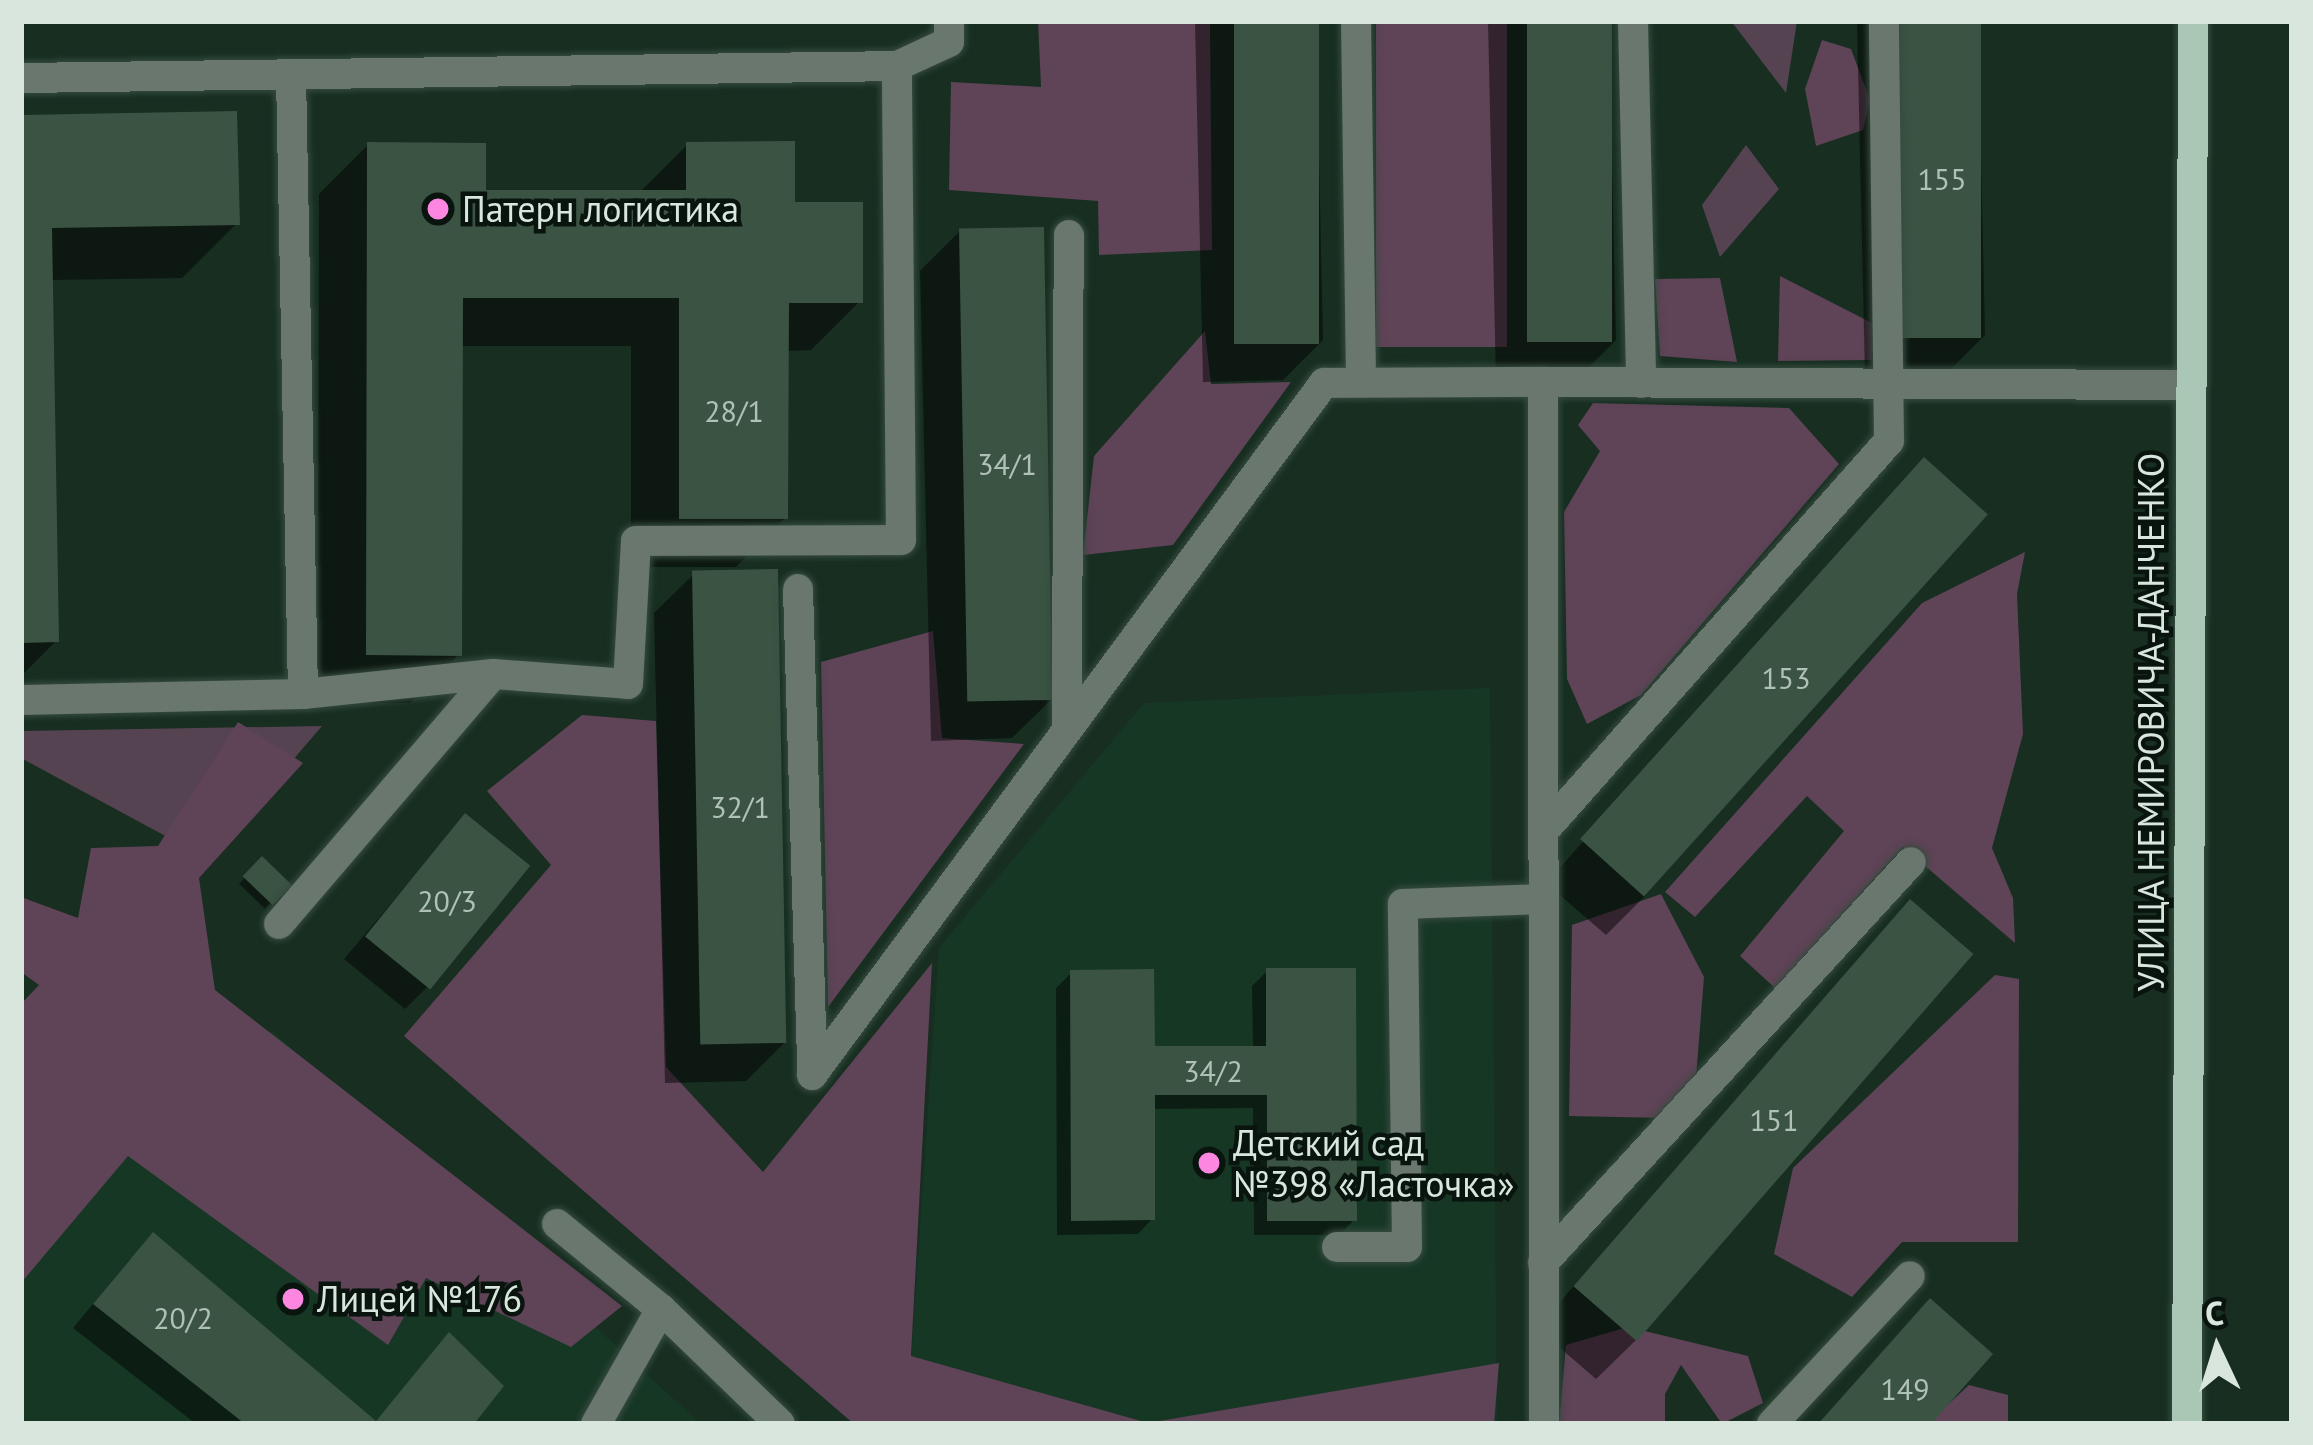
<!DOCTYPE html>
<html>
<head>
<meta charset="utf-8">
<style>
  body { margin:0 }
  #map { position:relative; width:2313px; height:1445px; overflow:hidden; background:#172e21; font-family:"PT Sans",sans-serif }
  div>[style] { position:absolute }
  .built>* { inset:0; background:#173725 }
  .green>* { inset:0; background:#564351 }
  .forest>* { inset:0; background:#5f4357; transform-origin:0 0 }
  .shadow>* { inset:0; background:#0007; transform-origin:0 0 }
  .building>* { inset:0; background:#3a5343; transform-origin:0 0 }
  .roads { filter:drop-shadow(0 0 3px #364b3f) drop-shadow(0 0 3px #364b3f) }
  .minor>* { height:30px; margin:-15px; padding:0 15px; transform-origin:15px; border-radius:15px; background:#69776e }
  .major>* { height:30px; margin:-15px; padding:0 15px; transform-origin:15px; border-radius:15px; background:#a9c7b4 }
  .dots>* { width:33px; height:33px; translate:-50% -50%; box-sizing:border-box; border:6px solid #0a140e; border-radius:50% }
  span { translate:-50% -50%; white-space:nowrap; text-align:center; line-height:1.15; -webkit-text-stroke:9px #0a140e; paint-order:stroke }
  .number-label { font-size:30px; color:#b0c1b6 }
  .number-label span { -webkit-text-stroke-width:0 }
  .poi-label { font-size:36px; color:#d8e6dd }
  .left { translate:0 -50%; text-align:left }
  .street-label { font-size:36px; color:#d8e6dd }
  .frame { position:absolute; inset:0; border:24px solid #d8e6dd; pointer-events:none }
  .north { position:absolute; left:2157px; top:1289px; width:120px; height:120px; -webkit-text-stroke:9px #0a140e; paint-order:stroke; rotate:356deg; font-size:33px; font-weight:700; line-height:48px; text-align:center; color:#d8e6dd }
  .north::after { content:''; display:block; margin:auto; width:42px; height:54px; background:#d8e6dd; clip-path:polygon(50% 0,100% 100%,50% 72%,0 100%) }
</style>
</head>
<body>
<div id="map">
  <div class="built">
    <div style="clip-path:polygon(1490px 688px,1497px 1424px,949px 1424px,910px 1377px,939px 948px,1144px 703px)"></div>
    <div style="clip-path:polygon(157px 1017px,274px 1032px,701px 1424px,21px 1424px,21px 1173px)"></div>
  </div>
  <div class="green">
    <div style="clip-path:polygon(1731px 21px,1797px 21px,1786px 93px)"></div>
    <div style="clip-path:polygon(1746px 145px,1779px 189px,1720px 257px,1702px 205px)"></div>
    <div style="clip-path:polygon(322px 726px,208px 859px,21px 758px,21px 731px)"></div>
  </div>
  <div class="forest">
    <div style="clip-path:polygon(1038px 21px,1210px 21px,1212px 250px,1099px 255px,1098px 201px,949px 190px,951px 82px,1041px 87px)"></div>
    <div style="left:1376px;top:21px;width:131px;height:326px"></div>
    <div style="clip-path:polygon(1822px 40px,1851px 49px,1870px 100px,1863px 130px,1816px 146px,1805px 89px)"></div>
    <div style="clip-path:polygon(1780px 276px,1872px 323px,1872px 360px,1778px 361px)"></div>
    <div style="clip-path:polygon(1720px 278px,1737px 362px,1660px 356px,1655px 279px)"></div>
    <div style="clip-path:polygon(1205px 331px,1211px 384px,1291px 382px,1173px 545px,1083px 555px,1094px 456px)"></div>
    <div style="clip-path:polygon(1593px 403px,1789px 408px,1839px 464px,1641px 695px,1587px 724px,1567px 679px,1564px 512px,1600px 451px,1578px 425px)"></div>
    <div style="clip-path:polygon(2025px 552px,2017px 594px,2023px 734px,1992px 848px,2013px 898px,2015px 943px,1903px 847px,1775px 988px,1740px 956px,1844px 831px,1807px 796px,1695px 917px,1665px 892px,1922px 603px)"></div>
    <div style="clip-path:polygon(933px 631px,942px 738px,1024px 744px,828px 1007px,821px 662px)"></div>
    <div style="clip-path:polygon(582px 715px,656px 721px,666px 1067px,763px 1172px,932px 963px,911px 1356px,1148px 1423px,1499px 1363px,1494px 1424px,854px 1424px,404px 1036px,551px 865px,487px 791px)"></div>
    <div style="clip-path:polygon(238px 722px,303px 763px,199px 878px,215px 990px,622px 1306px,571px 1347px,426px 1278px,388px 1345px,128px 1156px,21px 1283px,21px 1004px,39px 985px,21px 972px,21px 897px,78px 918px,91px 848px,158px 846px)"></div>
    <div style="clip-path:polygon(1661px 894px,1704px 977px,1695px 1090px,1666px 1118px,1569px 1116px,1572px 925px)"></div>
    <div style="clip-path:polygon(1995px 975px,2019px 979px,2018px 1242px,1902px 1242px,1852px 1297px,1774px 1254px,1793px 1168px)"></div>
    <div style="clip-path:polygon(1628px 1327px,1748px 1356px,1763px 1403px,1722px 1424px,1681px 1365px,1665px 1394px,1665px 1424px,1559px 1424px,1566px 1345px)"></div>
    <div style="clip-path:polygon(1969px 1385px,2008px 1395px,2008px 1424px,1927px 1424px)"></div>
  </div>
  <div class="shadow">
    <div style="clip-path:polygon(1195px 21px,1316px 21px,1323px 340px,1283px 380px,1203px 382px)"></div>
    <div style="clip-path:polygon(1488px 21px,1609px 21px,1616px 340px,1577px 379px,1496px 381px)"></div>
    <div style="clip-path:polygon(1857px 21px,1978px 21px,1985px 335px,1946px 374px,1865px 377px)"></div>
    <div style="clip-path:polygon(21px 118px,237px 223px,182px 278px,50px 280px,56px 641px,21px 676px)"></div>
    <div style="clip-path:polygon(368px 145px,483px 193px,639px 193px,687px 145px,792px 205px,860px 301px,811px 350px,786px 351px,785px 518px,736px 567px,631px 567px,631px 346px,459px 346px,459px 654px,410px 703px,318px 703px,319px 194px)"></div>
    <div style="clip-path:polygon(960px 231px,1052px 699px,1012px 738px,931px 741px,920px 271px)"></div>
    <div style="clip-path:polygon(1925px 461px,1645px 896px,1606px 935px,1546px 883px)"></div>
    <div style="clip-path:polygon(694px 574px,785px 1042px,746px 1081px,665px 1083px,654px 613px)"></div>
    <div style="clip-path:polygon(465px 817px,427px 987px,405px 1009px,344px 959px)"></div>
    <div style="left:262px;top:860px;width:36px;height:33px;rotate:44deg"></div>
    <div style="clip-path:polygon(1910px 903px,1636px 1340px,1596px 1379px,1537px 1328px)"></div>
    <div style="clip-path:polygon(1267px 971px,1354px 1220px,1339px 1235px,1254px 1235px,1253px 1108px,1152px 1109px,1152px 1219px,1138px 1234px,1057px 1235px,1056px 988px,1071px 973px,1152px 1049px,1253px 1049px,1252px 986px)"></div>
    <div style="clip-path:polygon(131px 1258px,374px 1423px,449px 1337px,470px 1424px,196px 1424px,73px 1328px)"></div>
  </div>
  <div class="building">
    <div style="left:1234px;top:21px;width:85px;height:323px"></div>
    <div style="left:1527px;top:21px;width:85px;height:321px"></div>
    <div style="left:1896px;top:21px;width:85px;height:317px"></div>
    <div style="clip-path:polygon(237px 111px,240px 225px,52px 228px,59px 642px,21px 643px,21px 115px)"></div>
    <div style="clip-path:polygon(795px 141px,795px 202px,863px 202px,863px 303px,789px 303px,788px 519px,679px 519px,679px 298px,463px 298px,462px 656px,366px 655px,367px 142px,486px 143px,486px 190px,686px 190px,686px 142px)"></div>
    <div style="left:1044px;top:227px;width:473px;height:85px;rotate:89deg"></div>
    <div style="left:1924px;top:457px;width:86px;height:514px;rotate:42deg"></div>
    <div style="left:778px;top:569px;width:474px;height:86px;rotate:89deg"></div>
    <div style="left:465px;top:813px;width:84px;height:159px;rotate:39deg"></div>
    <div style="left:262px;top:856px;width:42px;height:28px;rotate:44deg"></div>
    <div style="left:1910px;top:899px;width:84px;height:513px;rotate:41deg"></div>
    <div style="clip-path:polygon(1266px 968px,1356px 968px,1357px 1221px,1267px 1221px,1267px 1095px,1155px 1095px,1155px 1220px,1071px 1221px,1070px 970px,1154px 969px,1155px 1046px,1266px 1046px)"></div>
    <div style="clip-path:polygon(153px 1232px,376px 1421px,449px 1332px,504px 1386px,474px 1424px,245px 1424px,93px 1304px)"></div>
    <div style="clip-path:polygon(1930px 1298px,1993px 1354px,1931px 1424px,1818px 1424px)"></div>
  </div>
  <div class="roads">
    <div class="minor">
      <div style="left:1356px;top:21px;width:361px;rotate:89.2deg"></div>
      <div style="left:1633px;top:21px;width:362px;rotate:88.7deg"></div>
      <div style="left:21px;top:78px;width:876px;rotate:-0.78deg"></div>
      <div style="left:798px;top:589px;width:486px;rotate:88.3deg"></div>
      <div style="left:303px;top:694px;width:191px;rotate:-6deg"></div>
      <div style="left:493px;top:674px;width:135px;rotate:4.2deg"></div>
      <div style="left:628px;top:684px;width:143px;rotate:-86.8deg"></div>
      <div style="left:636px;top:541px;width:265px;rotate:-0.2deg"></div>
      <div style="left:901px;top:540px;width:474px;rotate:-90.5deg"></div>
      <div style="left:897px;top:66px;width:57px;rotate:-24.8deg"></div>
      <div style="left:949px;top:42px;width:21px;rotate:-90deg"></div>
      <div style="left:21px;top:700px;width:282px;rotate:-1.2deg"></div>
      <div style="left:303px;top:694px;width:617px;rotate:-91.11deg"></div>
      <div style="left:1067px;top:726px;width:491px;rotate:-89.8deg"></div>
      <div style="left:1549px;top:825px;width:513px;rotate:-48.48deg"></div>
      <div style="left:1889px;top:441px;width:420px;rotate:-90.7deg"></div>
      <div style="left:279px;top:924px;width:329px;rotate:-49.4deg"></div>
      <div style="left:812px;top:1075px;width:861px;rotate:-53.5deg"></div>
      <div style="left:1324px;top:383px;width:219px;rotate:-0.3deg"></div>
      <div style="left:557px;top:1224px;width:134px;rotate:39.3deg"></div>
      <div style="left:661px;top:1309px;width:165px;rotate:44deg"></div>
      <div style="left:1337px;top:1247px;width:70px"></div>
      <div style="left:1407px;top:1247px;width:343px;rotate:-90.7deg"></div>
      <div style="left:1403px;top:904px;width:140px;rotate:-2deg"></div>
      <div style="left:1543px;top:1263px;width:544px;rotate:-47.46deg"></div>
      <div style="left:596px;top:1424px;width:132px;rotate:-60.5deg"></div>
      <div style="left:1544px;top:1424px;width:1042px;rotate:-90.05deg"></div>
      <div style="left:1543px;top:382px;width:648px;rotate:0.27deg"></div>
      <div style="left:1772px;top:1424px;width:202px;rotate:-47deg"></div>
    </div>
    <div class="major">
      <div style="left:2187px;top:1424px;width:1403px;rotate:-89.75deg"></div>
    </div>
  </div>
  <div class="dots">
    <div style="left:438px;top:209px;background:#fd86e1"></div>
    <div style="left:1209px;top:1163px;background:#fd86e1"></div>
    <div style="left:293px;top:1299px;background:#fd86e1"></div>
  </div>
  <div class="number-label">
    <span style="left:1942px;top:179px">155</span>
    <span style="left:734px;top:411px">28/1</span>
    <span style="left:1007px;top:464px">34/1</span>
    <span style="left:1786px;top:678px">153</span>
    <span style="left:740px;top:807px">32/1</span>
    <span style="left:447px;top:901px">20/3</span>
    <span style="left:1213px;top:1071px">34/2</span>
    <span style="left:1774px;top:1120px">151</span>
    <span style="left:183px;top:1318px">20/2</span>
    <span style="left:1905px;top:1389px">149</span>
  </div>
  <div class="poi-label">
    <span class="left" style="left:462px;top:209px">Патерн логистика</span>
    <span class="left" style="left:1233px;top:1163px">Детский сад<br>№398 «Ласточка»</span>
    <span class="left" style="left:317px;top:1299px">Лицей №176</span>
  </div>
  <div class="street-label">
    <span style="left:2151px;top:722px;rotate:-90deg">УЛИЦА НЕМИРОВИЧА-ДАНЧЕНКО</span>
  </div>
  <div class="frame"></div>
  <div class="north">С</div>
</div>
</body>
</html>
